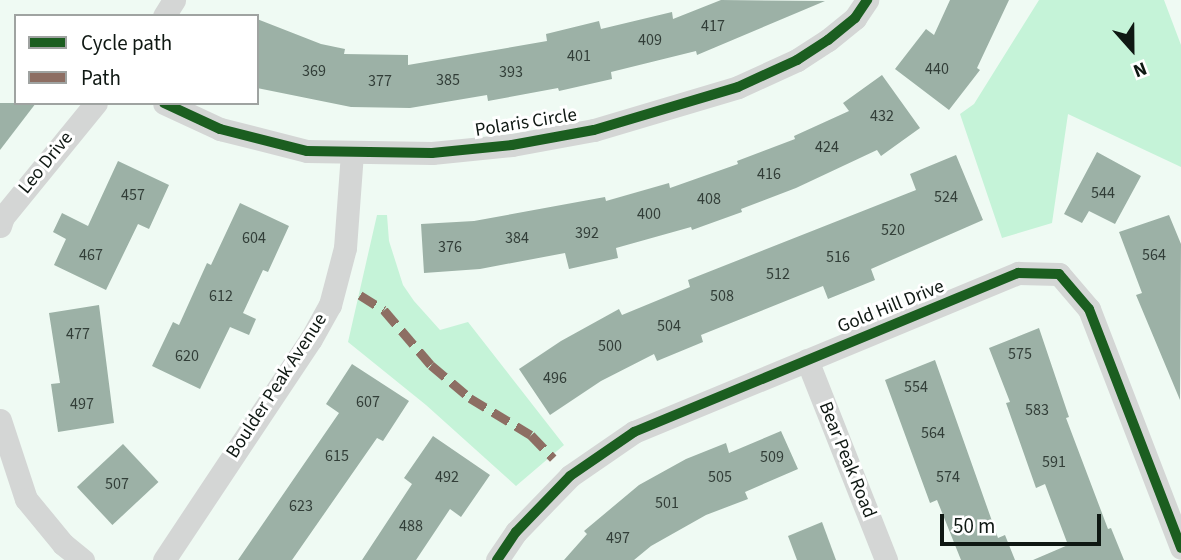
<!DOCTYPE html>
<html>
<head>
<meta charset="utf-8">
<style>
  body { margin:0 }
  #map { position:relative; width:1181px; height:560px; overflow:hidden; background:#effaf3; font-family:"Source Sans 3",sans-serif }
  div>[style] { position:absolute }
  .green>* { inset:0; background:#c5f3d8 }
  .building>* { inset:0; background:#9cb1a6; transform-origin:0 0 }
  .minor>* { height:23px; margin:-11.5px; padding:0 11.5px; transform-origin:11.5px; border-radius:11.5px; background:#d4d6d5 }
  .quiet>* { height:9px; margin-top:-4.5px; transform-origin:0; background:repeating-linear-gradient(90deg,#8d6e63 0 18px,transparent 0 27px) }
  .cycleway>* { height:10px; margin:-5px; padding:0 5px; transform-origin:5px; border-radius:5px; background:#1b5e20 }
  span { translate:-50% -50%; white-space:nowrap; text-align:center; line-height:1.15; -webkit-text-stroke:6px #fff; paint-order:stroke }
  .number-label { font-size:16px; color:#323e38 }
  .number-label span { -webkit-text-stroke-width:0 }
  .street-label { font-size:19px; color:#0f1813 }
  .legend { position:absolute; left:14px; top:14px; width:245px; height:91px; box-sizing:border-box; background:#fff; border:2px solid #9fa3a1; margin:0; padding:9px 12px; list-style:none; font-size:21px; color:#0f1813 }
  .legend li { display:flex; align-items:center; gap:14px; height:35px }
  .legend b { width:35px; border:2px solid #9fa3a1 }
  .north { position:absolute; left:1097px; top:14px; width:70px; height:70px; -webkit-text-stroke:5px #fff; paint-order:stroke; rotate:159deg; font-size:19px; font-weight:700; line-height:28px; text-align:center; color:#0f1813 }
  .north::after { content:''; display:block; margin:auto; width:24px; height:32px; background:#0f1813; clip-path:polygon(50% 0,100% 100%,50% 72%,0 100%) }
  .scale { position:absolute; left:940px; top:514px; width:161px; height:32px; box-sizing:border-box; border:4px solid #0f1813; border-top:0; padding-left:9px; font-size:21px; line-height:24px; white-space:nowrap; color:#0f1813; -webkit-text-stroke:5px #fff; paint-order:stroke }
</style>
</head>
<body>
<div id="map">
  <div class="green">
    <div style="clip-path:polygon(1039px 0,1164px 0,1181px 45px,1181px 167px,1068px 114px,1052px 223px,1002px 238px,960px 114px,974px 104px)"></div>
    <div style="clip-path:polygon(377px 215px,387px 215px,389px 241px,403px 285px,414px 301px,440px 330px,468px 322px,564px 445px,516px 486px,426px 405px,348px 342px)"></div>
  </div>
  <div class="building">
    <div style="clip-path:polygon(721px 0,825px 1px,697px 55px,696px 51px,611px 72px,612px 79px,559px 91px,558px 88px,488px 101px,487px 95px,410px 108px,351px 107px,257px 88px,257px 19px,321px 44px,345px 49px,344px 54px,408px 55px,408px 65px,547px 41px,546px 34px,599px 21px,601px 29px,672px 12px,673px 19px)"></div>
    <div style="clip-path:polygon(950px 0,1009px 0,977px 68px,980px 70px,949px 110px,895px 69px,926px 29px,934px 35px)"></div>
    <div style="clip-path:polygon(882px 75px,920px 128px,881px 156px,877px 150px,796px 188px,741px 209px,742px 212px,692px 230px,691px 227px,616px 248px,618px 258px,569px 269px,565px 253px,480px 269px,424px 273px,421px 224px,474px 221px,605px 197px,606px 201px,669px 183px,670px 188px,738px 164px,737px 161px,795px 139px,794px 136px,849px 111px,843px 103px)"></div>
    <div style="clip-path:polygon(0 103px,36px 103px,0 150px)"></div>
    <div style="clip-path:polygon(1097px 152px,1141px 176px,1115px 224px,1089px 211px,1082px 223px,1064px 214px)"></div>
    <div style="clip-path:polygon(956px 155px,983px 220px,871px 269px,875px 280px,828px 299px,823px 286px,701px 335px,703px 342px,657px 361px,654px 354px,601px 381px,550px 415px,519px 369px,561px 341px,619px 309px,622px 315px,690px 287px,688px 280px,916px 190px,910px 174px)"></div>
    <div style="clip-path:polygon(118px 161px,169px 185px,149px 229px,138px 224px,106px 290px,54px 265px,66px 239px,53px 232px,62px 213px,88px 226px)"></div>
    <div style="clip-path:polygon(240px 203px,289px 226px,268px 272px,263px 270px,243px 313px,256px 319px,249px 335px,230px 327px,200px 389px,152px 366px,173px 322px,179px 325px,207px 263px,211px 265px)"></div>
    <div style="clip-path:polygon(1169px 215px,1181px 244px,1180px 400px,1136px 295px,1142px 293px,1119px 232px)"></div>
    <div style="clip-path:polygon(99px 305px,114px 423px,58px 432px,51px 384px,60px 383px,49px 313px)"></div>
    <div style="clip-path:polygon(1039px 328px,1069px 417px,1066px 418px,1108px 529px,1111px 528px,1124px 560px,1033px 560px,1068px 545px,1045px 484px,1036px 488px,1006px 403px,1010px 402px,989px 348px)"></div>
    <div style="clip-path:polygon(935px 360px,998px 538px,1005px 535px,1015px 560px,961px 560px,937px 500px,930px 503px,885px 380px)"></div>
    <div style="clip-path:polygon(352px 364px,409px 401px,383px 441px,377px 438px,292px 560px,238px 560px,339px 413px,326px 404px)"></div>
    <div style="clip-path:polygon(781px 431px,798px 469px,745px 492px,748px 499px,706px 515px,651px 546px,634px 560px,564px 560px,587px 534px,584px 531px,639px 485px,686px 459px,726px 443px,729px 453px)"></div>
    <div style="clip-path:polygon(433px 436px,490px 475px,461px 517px,450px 509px,416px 560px,362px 560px,412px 484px,404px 478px)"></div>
    <div style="left:123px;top:444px;width:52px;height:63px;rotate:47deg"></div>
    <div style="clip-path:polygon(822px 522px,836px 560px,797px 560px,788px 536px)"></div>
  </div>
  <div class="minor">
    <div style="left:164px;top:16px;width:19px;rotate:-58deg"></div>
    <div style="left:164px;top:103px;width:62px;rotate:24.9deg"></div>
    <div style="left:220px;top:129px;width:90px;rotate:14.2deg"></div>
    <div style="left:307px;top:151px;width:125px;rotate:0.9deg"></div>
    <div style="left:432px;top:153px;width:80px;rotate:-5.7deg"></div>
    <div style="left:512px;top:145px;width:83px;rotate:-10.4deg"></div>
    <div style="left:594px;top:130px;width:150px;rotate:-16.6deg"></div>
    <div style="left:738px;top:87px;width:65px;rotate:-24.6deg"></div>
    <div style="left:797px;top:60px;width:37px;rotate:-33deg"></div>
    <div style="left:828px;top:40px;width:35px;rotate:-39deg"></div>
    <div style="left:855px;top:18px;width:22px;rotate:-56deg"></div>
    <div style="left:0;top:226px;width:9px;rotate:-72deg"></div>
    <div style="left:3px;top:217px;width:147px;rotate:-50.8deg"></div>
    <div style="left:807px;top:360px;width:215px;rotate:68.4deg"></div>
    <div style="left:0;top:420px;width:83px;rotate:71.8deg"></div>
    <div style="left:26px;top:499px;width:58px;rotate:50.6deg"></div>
    <div style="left:63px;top:544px;width:26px;rotate:39deg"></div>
    <div style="left:164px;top:560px;width:265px;rotate:-56.4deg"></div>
    <div style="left:311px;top:339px;width:39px;rotate:-61deg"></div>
    <div style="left:330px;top:305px;width:59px;rotate:-75.3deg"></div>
    <div style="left:345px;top:248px;width:95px;rotate:-85.8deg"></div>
    <div style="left:497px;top:560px;width:34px;rotate:-56deg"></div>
    <div style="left:516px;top:532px;width:78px;rotate:-46deg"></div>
    <div style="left:570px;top:476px;width:78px;rotate:-34.5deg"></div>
    <div style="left:634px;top:432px;width:416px;rotate:-22.5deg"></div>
    <div style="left:1018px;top:273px;width:41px;rotate:1.4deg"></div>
    <div style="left:1059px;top:274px;width:46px;rotate:49.4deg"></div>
    <div style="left:1089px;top:309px;width:256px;rotate:68.9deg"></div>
  </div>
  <div class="quiet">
    <div style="left:360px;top:295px;width:28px;rotate:32deg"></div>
    <div style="left:384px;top:310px;width:72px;rotate:49.5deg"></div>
    <div style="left:431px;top:365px;width:51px;rotate:40.2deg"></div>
    <div style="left:470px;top:398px;width:71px;rotate:31.2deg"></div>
    <div style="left:531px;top:435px;width:32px;rotate:46deg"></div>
  </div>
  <div class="cycleway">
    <div style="left:164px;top:103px;width:62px;rotate:24.9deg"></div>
    <div style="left:220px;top:129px;width:90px;rotate:14.2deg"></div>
    <div style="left:307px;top:151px;width:125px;rotate:0.9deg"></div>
    <div style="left:432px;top:153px;width:80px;rotate:-5.7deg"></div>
    <div style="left:512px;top:145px;width:83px;rotate:-10.4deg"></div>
    <div style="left:594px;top:130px;width:150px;rotate:-16.6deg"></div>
    <div style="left:738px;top:87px;width:65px;rotate:-24.6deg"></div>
    <div style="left:797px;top:60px;width:37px;rotate:-33deg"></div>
    <div style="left:828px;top:40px;width:35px;rotate:-39deg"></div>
    <div style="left:855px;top:18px;width:22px;rotate:-56deg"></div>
    <div style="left:497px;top:560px;width:34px;rotate:-56deg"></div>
    <div style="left:516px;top:532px;width:78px;rotate:-46deg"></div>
    <div style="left:570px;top:476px;width:78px;rotate:-34.5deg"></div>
    <div style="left:634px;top:432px;width:416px;rotate:-22.5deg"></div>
    <div style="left:1018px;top:273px;width:41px;rotate:1.4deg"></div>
    <div style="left:1059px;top:274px;width:46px;rotate:49.4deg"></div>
    <div style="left:1089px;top:309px;width:256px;rotate:68.9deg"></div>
  </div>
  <div class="number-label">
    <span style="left:713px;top:26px">417</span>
    <span style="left:650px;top:40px">409</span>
    <span style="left:579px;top:56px">401</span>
    <span style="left:937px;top:69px">440</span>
    <span style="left:314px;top:71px">369</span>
    <span style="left:511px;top:72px">393</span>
    <span style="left:448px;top:80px">385</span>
    <span style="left:380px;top:81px">377</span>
    <span style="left:882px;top:116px">432</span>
    <span style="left:827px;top:147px">424</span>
    <span style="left:769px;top:174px">416</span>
    <span style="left:1103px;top:193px">544</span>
    <span style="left:133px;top:195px">457</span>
    <span style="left:946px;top:197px">524</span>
    <span style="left:709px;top:199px">408</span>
    <span style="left:649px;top:214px">400</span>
    <span style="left:893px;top:230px">520</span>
    <span style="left:587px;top:233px">392</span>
    <span style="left:254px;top:238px">604</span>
    <span style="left:517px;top:238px">384</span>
    <span style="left:450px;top:247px">376</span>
    <span style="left:91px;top:255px">467</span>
    <span style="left:1154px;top:255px">564</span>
    <span style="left:838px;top:257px">516</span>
    <span style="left:778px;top:274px">512</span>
    <span style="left:221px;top:296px">612</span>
    <span style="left:722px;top:296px">508</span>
    <span style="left:669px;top:326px">504</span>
    <span style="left:78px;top:334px">477</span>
    <span style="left:610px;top:346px">500</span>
    <span style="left:1020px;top:354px">575</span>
    <span style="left:187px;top:356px">620</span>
    <span style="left:555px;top:378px">496</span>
    <span style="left:916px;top:387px">554</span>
    <span style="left:368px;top:402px">607</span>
    <span style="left:82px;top:404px">497</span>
    <span style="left:1037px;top:410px">583</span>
    <span style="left:933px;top:433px">564</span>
    <span style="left:337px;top:456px">615</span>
    <span style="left:772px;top:457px">509</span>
    <span style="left:1054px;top:462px">591</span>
    <span style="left:447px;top:477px">492</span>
    <span style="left:720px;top:477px">505</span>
    <span style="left:948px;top:477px">574</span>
    <span style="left:117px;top:484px">507</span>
    <span style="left:667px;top:503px">501</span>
    <span style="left:301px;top:506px">623</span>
    <span style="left:411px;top:526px">488</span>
    <span style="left:618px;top:538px">497</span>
  </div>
  <div class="street-label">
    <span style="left:526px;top:123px;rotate:-9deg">Polaris Circle</span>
    <span style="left:46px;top:163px;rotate:-51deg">Leo Drive</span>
    <span style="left:891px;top:307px;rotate:-22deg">Gold Hill Drive</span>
    <span style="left:277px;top:386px;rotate:-57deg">Boulder Peak Avenue</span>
    <span style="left:847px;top:460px;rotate:68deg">Bear Peak Road</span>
  </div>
  <ul class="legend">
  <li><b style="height:9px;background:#1b5e20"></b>Cycle path</li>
  <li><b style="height:9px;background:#8d6e63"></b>Path</li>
  </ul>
  <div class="north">N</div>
  <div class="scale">50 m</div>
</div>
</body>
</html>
